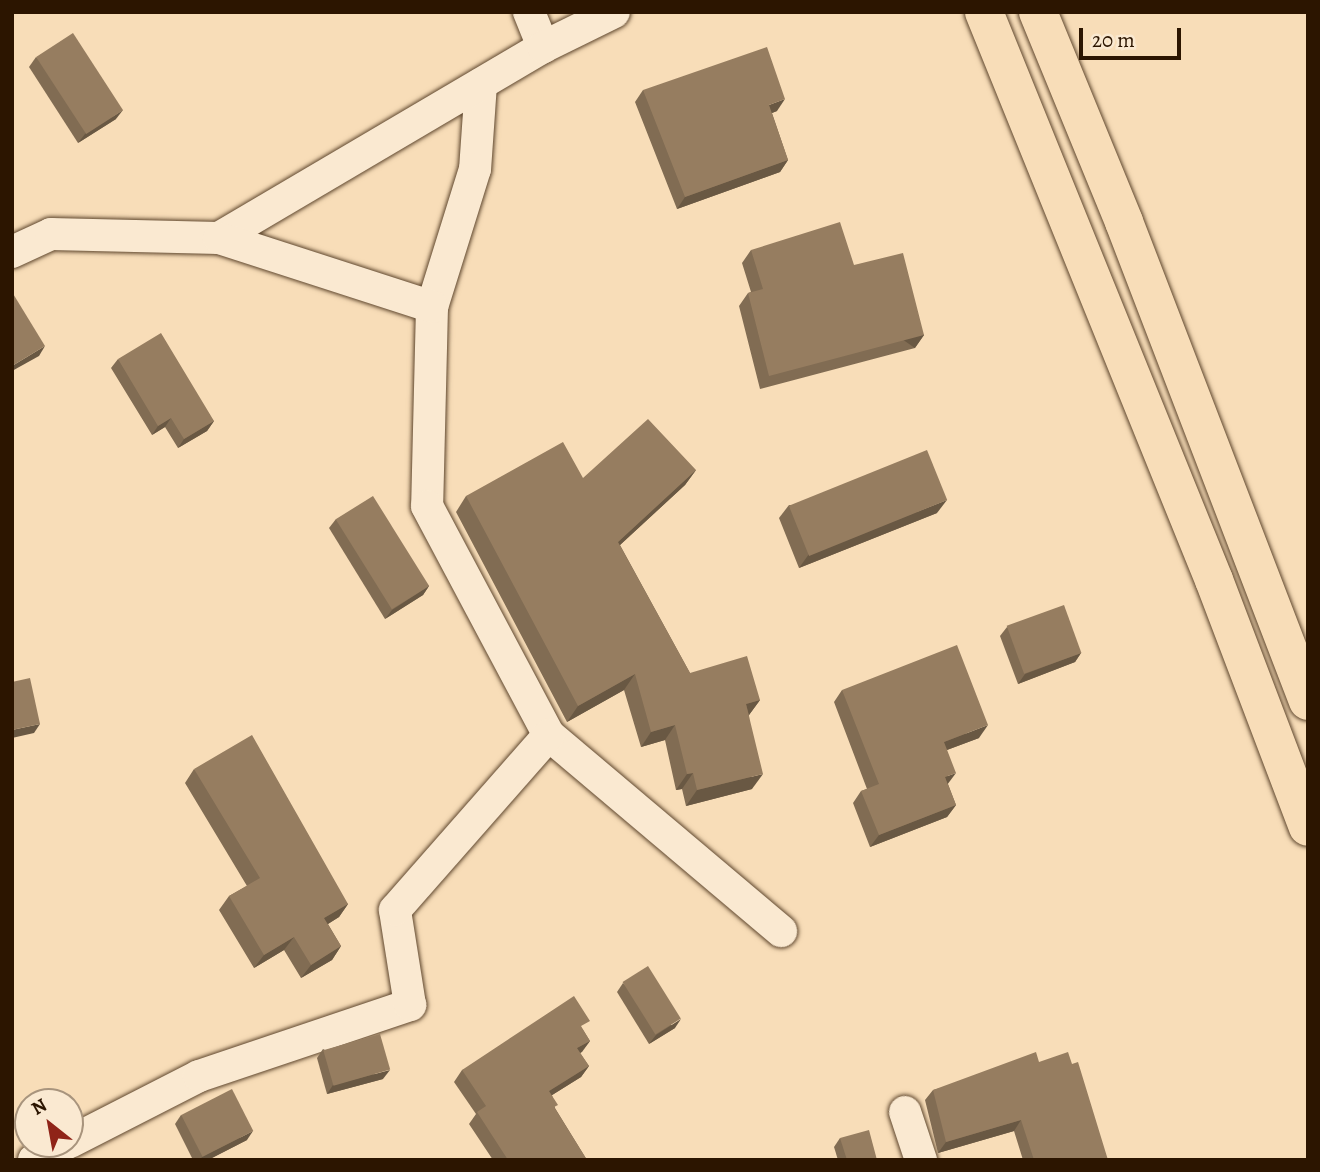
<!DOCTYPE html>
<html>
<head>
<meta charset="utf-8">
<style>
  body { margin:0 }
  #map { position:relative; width:1320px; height:1172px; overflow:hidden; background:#f8ddb8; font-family:Alegreya,serif }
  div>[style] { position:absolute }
  .roads { filter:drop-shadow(0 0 2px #5f472e) drop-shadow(0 0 2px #5f472e) }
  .minor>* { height:32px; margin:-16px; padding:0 16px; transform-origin:16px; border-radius:16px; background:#fae9d1 }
  .primary>* { height:38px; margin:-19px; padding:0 19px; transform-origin:19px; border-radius:19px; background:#f8ddb8 }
  .wall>* { inset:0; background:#816c53 }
  .shaded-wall>* { inset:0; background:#695843; transform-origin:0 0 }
  .building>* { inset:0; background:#967d60; transform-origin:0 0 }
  span { translate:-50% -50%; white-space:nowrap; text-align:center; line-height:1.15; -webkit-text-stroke:7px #fae9d1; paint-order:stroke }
  .frame { position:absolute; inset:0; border:14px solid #2c1500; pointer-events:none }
  .north { position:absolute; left:14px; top:1088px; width:70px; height:70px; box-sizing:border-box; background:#fae9d1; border:2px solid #a8947d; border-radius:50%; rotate:329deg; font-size:19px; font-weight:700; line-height:28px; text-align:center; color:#2c1500 }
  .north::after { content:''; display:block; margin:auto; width:24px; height:32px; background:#8f2418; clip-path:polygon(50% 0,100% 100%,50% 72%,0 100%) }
  .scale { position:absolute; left:1079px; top:28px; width:102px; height:32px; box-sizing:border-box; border:4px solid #2c1500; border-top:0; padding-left:9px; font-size:21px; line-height:24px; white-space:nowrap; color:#2c1500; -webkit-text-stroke:5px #fae9d1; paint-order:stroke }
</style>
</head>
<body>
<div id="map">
  <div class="roads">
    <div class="minor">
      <div style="left:529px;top:12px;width:38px;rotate:68deg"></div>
      <div style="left:481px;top:84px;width:85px;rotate:94deg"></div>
      <div style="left:475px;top:169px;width:145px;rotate:107.3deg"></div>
      <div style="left:432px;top:307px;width:199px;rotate:91.4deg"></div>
      <div style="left:427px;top:506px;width:259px;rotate:62deg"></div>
      <div style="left:549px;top:735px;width:304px;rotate:40.2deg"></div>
      <div style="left:219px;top:238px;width:376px;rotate:-30.5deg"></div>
      <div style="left:543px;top:47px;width:79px;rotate:-26.2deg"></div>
      <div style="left:12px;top:252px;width:43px;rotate:-24.8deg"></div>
      <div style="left:51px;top:234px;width:168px;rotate:1.4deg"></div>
      <div style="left:219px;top:238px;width:224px;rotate:17.9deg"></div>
      <div style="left:905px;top:1112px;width:51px;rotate:71.6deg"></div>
      <div style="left:70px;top:1142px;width:145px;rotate:-27.1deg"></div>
      <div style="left:199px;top:1076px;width:223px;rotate:-18.6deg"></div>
      <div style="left:410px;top:1005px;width:96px;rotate:-99deg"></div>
      <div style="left:395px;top:910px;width:233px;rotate:-48.7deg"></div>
      <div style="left:34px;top:1160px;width:35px;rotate:-27deg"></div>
    </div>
    <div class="primary">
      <div style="left:984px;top:12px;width:613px;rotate:67.96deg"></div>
      <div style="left:1214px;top:580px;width:264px;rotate:69.2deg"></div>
      <div style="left:1038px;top:12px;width:227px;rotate:67.7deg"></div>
      <div style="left:1124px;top:222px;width:513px;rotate:68.99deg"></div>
    </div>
  </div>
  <div class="wall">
    <div style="clip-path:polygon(36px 57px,116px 119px,78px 143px,29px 67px)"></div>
    <div style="clip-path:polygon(643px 90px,777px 111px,772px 113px,788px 160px,780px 172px,677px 209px,635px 102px)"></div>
    <div style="clip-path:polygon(751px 250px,854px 265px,924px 335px,915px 348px,760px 389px,739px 306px,748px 293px,751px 292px,742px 263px)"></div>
    <div style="clip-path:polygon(118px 359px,214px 421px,207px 431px,178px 448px,165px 427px,152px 435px,111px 368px)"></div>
    <div style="clip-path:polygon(696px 470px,685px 485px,620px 545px,690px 673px,760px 700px,749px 715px,752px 789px,686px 806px,682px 789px,676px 790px,665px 740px,641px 747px,624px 690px,567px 722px,456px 512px,466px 496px,583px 478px)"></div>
    <div style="clip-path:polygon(789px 505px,937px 513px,799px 568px,779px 518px)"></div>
    <div style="clip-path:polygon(336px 519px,429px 586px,423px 595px,385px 619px,329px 528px)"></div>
    <div style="clip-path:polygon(1007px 627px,1081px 653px,1075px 662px,1018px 684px,1000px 636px)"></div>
    <div style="clip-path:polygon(842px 690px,979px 738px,947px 750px,948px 784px,956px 805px,947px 817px,870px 847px,853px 803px,861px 791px,867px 789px,834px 702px)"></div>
    <div style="clip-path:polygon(194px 769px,348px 904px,339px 917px,328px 924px,341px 946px,332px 960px,301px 978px,284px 950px,254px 968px,219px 910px,229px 896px,247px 886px,185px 783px)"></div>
    <div style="clip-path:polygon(623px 983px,675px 1028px,649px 1044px,617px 992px)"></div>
    <div style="clip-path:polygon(583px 1030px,590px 1041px,580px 1053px,589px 1066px,581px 1077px,552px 1095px,555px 1108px,587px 1160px,493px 1160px,469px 1124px,476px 1114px,454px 1082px,462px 1070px)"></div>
    <div style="clip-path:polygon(323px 1049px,383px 1079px,327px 1094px,317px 1058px)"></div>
    <div style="clip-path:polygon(1039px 1062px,1108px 1160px,1023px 1160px,1014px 1131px,938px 1153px,925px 1100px,933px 1090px)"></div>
    <div style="clip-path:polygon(181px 1115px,247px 1140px,208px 1160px,193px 1160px,175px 1124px)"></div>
    <div style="clip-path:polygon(840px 1138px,877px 1160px,838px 1160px,834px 1147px)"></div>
  </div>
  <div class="shaded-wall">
    <div style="clip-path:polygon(785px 99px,777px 111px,761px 117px,769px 105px)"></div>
    <div style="clip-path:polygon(123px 110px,116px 119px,78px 143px,85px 134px)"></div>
    <div style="clip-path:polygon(788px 160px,780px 172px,677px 209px,685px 197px)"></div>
    <div style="left:924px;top:335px;width:16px;height:160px;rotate:125deg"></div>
    <div style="clip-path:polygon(45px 346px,39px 356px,12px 371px,12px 366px)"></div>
    <div style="clip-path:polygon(171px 418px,165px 427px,152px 435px,158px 426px)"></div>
    <div style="clip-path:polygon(214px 421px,207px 431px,178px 448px,184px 439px)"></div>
    <div style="clip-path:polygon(696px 470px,685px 485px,607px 557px,618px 542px)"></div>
    <div style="clip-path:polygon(947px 500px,937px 513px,799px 568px,809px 554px)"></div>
    <div style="clip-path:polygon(429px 586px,423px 595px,385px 619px,392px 610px)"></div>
    <div style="clip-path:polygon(1081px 653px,1075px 662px,1018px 684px,1025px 674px)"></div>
    <div style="clip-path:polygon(635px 674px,624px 690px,567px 722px,578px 706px)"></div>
    <div style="clip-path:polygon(760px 700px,749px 715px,746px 704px)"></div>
    <div style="clip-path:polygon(40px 724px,34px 733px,12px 738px,12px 730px)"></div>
    <div style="clip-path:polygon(675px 725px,665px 740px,641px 747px,651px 732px)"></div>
    <div style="clip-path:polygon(988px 725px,979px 738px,936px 754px,944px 742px)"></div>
    <div style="clip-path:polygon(693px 773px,682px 789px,676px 790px,687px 774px)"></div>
    <div style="clip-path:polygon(956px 773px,947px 785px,945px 777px)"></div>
    <div style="clip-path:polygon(763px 774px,752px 789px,686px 806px,697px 790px)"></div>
    <div style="clip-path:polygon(956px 805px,947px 817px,870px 847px,879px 835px)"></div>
    <div style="clip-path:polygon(348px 904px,339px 917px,315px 932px,324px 918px)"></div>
    <div style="clip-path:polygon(294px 937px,284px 950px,254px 968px,264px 955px)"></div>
    <div style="clip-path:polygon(341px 946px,332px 960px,301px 978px,311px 965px)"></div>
    <div style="clip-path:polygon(681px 1019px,675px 1028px,649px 1044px,656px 1035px)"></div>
    <div style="clip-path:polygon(590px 1041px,582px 1052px,570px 1059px,577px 1048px)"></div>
    <div style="clip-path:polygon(589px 1066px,581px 1077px,541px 1102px,549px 1091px)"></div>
    <div style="clip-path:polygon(390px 1070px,383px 1079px,327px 1094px,333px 1085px)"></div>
    <div style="clip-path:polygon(1021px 1120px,1014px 1131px,938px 1153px,946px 1142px)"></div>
    <div style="clip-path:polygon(253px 1131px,247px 1140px,208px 1160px,200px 1160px,202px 1157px)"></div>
  </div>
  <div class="building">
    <div style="left:73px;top:33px;width:92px;height:44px;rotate:57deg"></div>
    <div style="clip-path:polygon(767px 47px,785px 99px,769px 105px,788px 160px,685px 197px,643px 90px)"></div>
    <div style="clip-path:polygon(840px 222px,854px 265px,903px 253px,924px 335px,769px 376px,748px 293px,763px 289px,751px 250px)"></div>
    <div style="clip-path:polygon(12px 292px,45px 346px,12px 366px)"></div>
    <div style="clip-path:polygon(161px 333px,214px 421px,184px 439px,171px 418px,158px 426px,118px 359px)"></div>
    <div style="clip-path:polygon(648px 419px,696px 470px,618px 542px,690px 673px,747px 656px,760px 700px,746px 704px,763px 774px,697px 790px,693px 773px,687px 774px,675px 725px,651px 732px,635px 674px,578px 706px,466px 496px,563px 442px,583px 478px)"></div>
    <div style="left:927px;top:450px;width:54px;height:149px;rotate:68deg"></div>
    <div style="left:373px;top:496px;width:106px;height:44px;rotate:58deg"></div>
    <div style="left:1064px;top:605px;width:51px;height:61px;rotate:70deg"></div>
    <div style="clip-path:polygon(957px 645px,988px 725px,944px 742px,956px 773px,945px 777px,956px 805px,879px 835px,861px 791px,879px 784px,842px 690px)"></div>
    <div style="clip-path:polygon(30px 678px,40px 724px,12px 730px,12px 682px)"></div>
    <div style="clip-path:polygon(252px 735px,348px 904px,324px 918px,341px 946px,311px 965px,294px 937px,264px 955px,229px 896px,260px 878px,194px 769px)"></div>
    <div style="left:648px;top:966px;width:62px;height:30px;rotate:58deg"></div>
    <div style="clip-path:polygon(574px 996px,590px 1021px,581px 1026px,590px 1041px,577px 1048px,589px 1066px,549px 1091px,558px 1105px,554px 1107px,587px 1160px,508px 1160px,477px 1112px,486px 1106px,462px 1070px)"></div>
    <div style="left:380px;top:1034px;width:37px;height:59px;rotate:74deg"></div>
    <div style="clip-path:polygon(1036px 1052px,1039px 1062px,1068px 1052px,1072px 1064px,1078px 1062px,1108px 1160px,1034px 1160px,1021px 1120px,946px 1142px,933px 1090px)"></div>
    <div style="left:232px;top:1089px;width:47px;height:57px;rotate:63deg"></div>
    <div style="clip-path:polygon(869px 1130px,877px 1160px,847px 1160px,840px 1138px)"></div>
  </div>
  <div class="frame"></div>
  <div class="north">N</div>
  <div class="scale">20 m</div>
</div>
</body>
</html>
